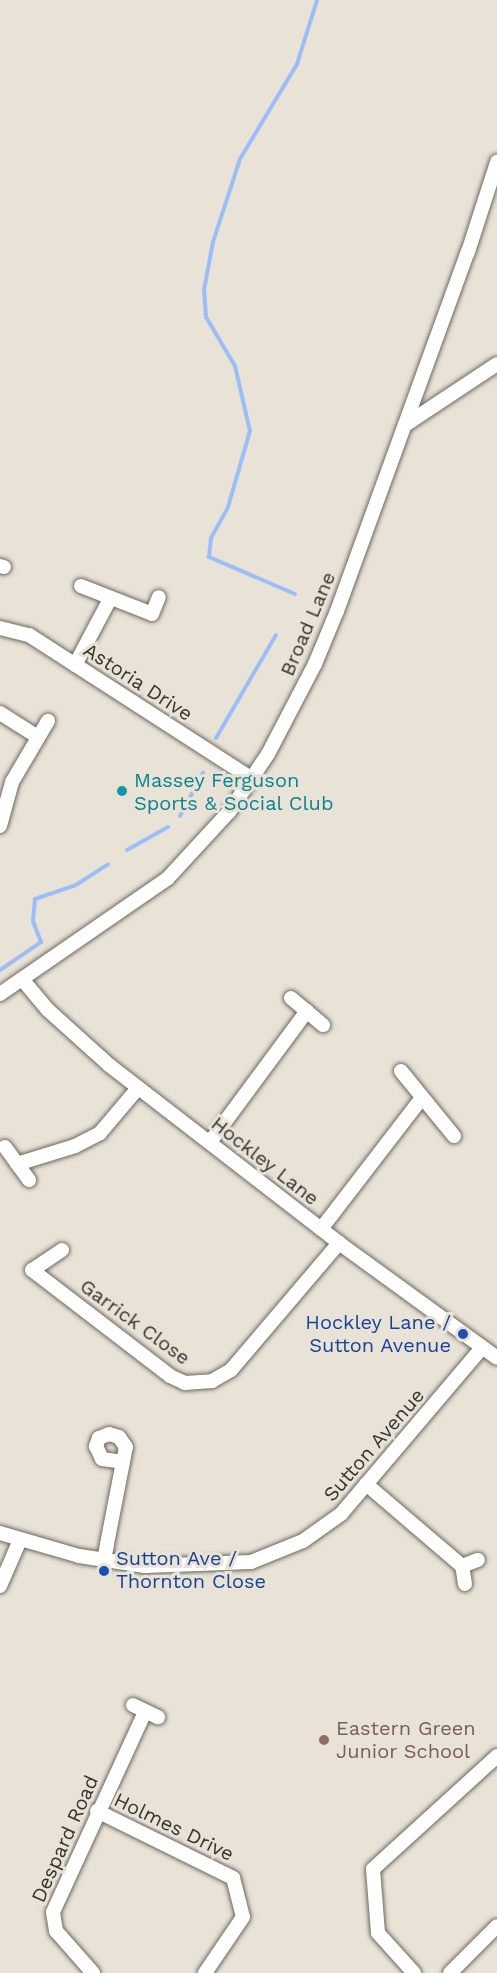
<!DOCTYPE html>
<html>
<head>
<meta charset="utf-8">
<style>
  body { margin:0 }
  #map { position:relative; width:497px; height:1973px; overflow:hidden; background:#e9e2d7; font-family:"Work Sans",sans-serif }
  div>[style] { position:absolute }
  .stream>* { height:4px; margin:-2px; padding:0 2px; transform-origin:2px; border-radius:2px; background:#9cbef7 }
  .roads { filter:drop-shadow(0 0 2px #6e685f) drop-shadow(0 0 2px #6e685f) }
  .minor>* { height:14px; margin:-7px; padding:0 7px; transform-origin:7px; border-radius:7px; background:#fff }
  .dots>* { width:16px; height:16px; translate:-50% -50%; box-sizing:border-box; border:3px solid #e9e2d7; border-radius:50% }
  span { translate:-50% -50%; white-space:nowrap; text-align:center; line-height:1.15; -webkit-text-stroke:6px #e9e2d7; paint-order:stroke }
  .street-label { font-size:20px; color:#373430 }
  .culture-label { font-size:20px; color:#0d838f }
  .left { translate:0 -50%; text-align:left }
  .transit-label { font-size:20px; color:#164399 }
  .right { translate:-100% -50%; text-align:right }
  .education-label { font-size:20px; color:#785e54 }
</style>
</head>
<body>
<div id="map">
  <div class="stream">
    <div style="left:295px;top:594px;width:94px;rotate:-156.7deg"></div>
    <div style="left:209px;top:557px;width:19px;rotate:-84deg"></div>
    <div style="left:211px;top:538px;width:35px;rotate:-61deg"></div>
    <div style="left:228px;top:507px;width:79px;rotate:-73.9deg"></div>
    <div style="left:250px;top:431px;width:67px;rotate:-103deg"></div>
    <div style="left:235px;top:366px;width:57px;rotate:-120.6deg"></div>
    <div style="left:206px;top:317px;width:27px;rotate:-94deg"></div>
    <div style="left:204px;top:290px;width:49px;rotate:-79.4deg"></div>
    <div style="left:213px;top:242px;width:87px;rotate:-72deg"></div>
    <div style="left:240px;top:159px;width:111px;rotate:-59deg"></div>
    <div style="left:297px;top:64px;width:67px;rotate:-72.6deg"></div>
    <div style="left:216px;top:738px;width:119px;rotate:-59.8deg"></div>
    <div style="left:180px;top:816px;width:49px;rotate:-61.9deg"></div>
    <div style="left:127px;top:850px;width:47px;rotate:-29.3deg"></div>
    <div style="left:0;top:970px;width:50px;rotate:-34.3deg"></div>
    <div style="left:41px;top:942px;width:22px;rotate:-111deg"></div>
    <div style="left:33px;top:921px;width:22px;rotate:-85deg"></div>
    <div style="left:35px;top:899px;width:43px;rotate:-18.9deg"></div>
    <div style="left:76px;top:885px;width:38px;rotate:-33deg"></div>
  </div>
  <div class="roads">
    <div class="minor">
      <div style="left:405px;top:425px;width:110px;rotate:-33.5deg"></div>
      <div style="left:0;top:566px;width:4px;rotate:14deg"></div>
      <div style="left:81px;top:586px;width:76px;rotate:21.5deg"></div>
      <div style="left:152px;top:614px;width:18px;rotate:-68deg"></div>
      <div style="left:0;top:628px;width:30px;rotate:14deg"></div>
      <div style="left:29px;top:635px;width:264px;rotate:32.8deg"></div>
      <div style="left:75px;top:665px;width:75px;rotate:-62.1deg"></div>
      <div style="left:0;top:713px;width:45px;rotate:32.3deg"></div>
      <div style="left:0;top:826px;width:46px;rotate:-74.7deg"></div>
      <div style="left:12px;top:782px;width:71px;rotate:-59.5deg"></div>
      <div style="left:22px;top:979px;width:40px;rotate:50deg"></div>
      <div style="left:48px;top:1010px;width:82px;rotate:42deg"></div>
      <div style="left:109px;top:1065px;width:291px;rotate:37.7deg"></div>
      <div style="left:339px;top:1243px;width:195px;rotate:36deg"></div>
      <div style="left:0;top:994px;width:204px;rotate:-34.6deg"></div>
      <div style="left:168px;top:878px;width:90px;rotate:-47.3deg"></div>
      <div style="left:229px;top:812px;width:70px;rotate:-56.1deg"></div>
      <div style="left:268px;top:754px;width:102px;rotate:-62.4deg"></div>
      <div style="left:315px;top:664px;width:57px;rotate:-67.5deg"></div>
      <div style="left:337px;top:611px;width:382px;rotate:-70deg"></div>
      <div style="left:468px;top:252px;width:95px;rotate:-72.1deg"></div>
      <div style="left:291px;top:998px;width:42px;rotate:40.2deg"></div>
      <div style="left:401px;top:1071px;width:84px;rotate:50.8deg"></div>
      <div style="left:210px;top:1142px;width:163px;rotate:-53.5deg"></div>
      <div style="left:5px;top:1147px;width:41px;rotate:54deg"></div>
      <div style="left:17px;top:1164px;width:61px;rotate:-17.2deg"></div>
      <div style="left:75px;top:1146px;width:28px;rotate:-27deg"></div>
      <div style="left:100px;top:1133px;width:59px;rotate:-49.8deg"></div>
      <div style="left:321px;top:1229px;width:164px;rotate:-52.4deg"></div>
      <div style="left:62px;top:1250px;width:36px;rotate:146deg"></div>
      <div style="left:32px;top:1270px;width:174px;rotate:37.5deg"></div>
      <div style="left:170px;top:1376px;width:17px;rotate:25deg"></div>
      <div style="left:185px;top:1383px;width:27px;rotate:-4deg"></div>
      <div style="left:212px;top:1381px;width:22px;rotate:-30deg"></div>
      <div style="left:231px;top:1370px;width:167px;rotate:-49.6deg"></div>
      <div style="left:366px;top:1484px;width:126px;rotate:40.5deg"></div>
      <div style="left:0;top:1533px;width:82px;rotate:16.2deg"></div>
      <div style="left:79px;top:1556px;width:67px;rotate:8.6deg"></div>
      <div style="left:145px;top:1566px;width:106px;rotate:-2.2deg"></div>
      <div style="left:251px;top:1562px;width:56px;rotate:-22deg"></div>
      <div style="left:303px;top:1541px;width:47px;rotate:-35.4deg"></div>
      <div style="left:341px;top:1514px;width:218px;rotate:-49.7deg"></div>
      <div style="left:104px;top:1560px;width:16px;rotate:-79deg"></div>
      <div style="left:107px;top:1544px;width:84px;rotate:-79deg"></div>
      <div style="left:123px;top:1462px;width:15px;rotate:-79deg"></div>
      <div style="left:126px;top:1447px;width:12px;rotate:-125deg"></div>
      <div style="left:119px;top:1437px;width:10px;rotate:-163deg"></div>
      <div style="left:109px;top:1434px;width:11px;rotate:158deg"></div>
      <div style="left:99px;top:1438px;width:9px;rotate:111deg"></div>
      <div style="left:96px;top:1446px;width:14px;rotate:65deg"></div>
      <div style="left:102px;top:1459px;width:21px;rotate:8deg"></div>
      <div style="left:465px;top:1584px;width:18px;rotate:-99deg"></div>
      <div style="left:462px;top:1566px;width:17px;rotate:-21deg"></div>
      <div style="left:0;top:1586px;width:50px;rotate:-66.5deg"></div>
      <div style="left:133px;top:1705px;width:28px;rotate:26deg"></div>
      <div style="left:97px;top:1811px;width:152px;rotate:26.2deg"></div>
      <div style="left:233px;top:1878px;width:40px;rotate:75.6deg"></div>
      <div style="left:243px;top:1917px;width:68px;rotate:124.2deg"></div>
      <div style="left:93px;top:1973px;width:56px;rotate:-131.4deg"></div>
      <div style="left:56px;top:1931px;width:19px;rotate:-99deg"></div>
      <div style="left:53px;top:1912px;width:220px;rotate:-65.3deg"></div>
      <div style="left:414px;top:1973px;width:54px;rotate:-132deg"></div>
      <div style="left:378px;top:1933px;width:64px;rotate:-94.5deg"></div>
      <div style="left:373px;top:1869px;width:168px;rotate:-42.3deg"></div>
      <div style="left:450px;top:1973px;width:66px;rotate:-45deg"></div>
    </div>
  </div>
  <div class="dots">
    <div style="left:122px;top:791px;background:#0f9aa8"></div>
    <div style="left:463px;top:1334px;background:#1a4fb4"></div>
    <div style="left:104px;top:1571px;background:#1a4fb4"></div>
    <div style="left:324px;top:1740px;background:#8d6e63"></div>
  </div>
  <div class="street-label">
    <span style="left:308px;top:624px;rotate:-67deg">Broad Lane</span>
    <span style="left:138px;top:682px;rotate:33deg">Astoria Drive</span>
    <span style="left:265px;top:1161px;rotate:38deg">Hockley Lane</span>
    <span style="left:135px;top:1322px;rotate:36deg">Garrick Close</span>
    <span style="left:374px;top:1445px;rotate:-49deg">Sutton Avenue</span>
    <span style="left:174px;top:1827px;rotate:26deg">Holmes Drive</span>
    <span style="left:65px;top:1839px;rotate:-66deg">Despard Road</span>
  </div>
  <div class="culture-label">
    <span class="left" style="left:134px;top:792px">Massey Ferguson<br>Sports &amp; Social Club</span>
  </div>
  <div class="transit-label">
    <span class="right" style="left:451px;top:1334px">Hockley Lane /<br>Sutton Avenue</span>
    <span class="left" style="left:116px;top:1570px">Sutton Ave /<br>Thornton Close</span>
  </div>
  <div class="education-label">
    <span class="left" style="left:336px;top:1740px">Eastern Green<br>Junior School</span>
  </div>
</div>
</body>
</html>
